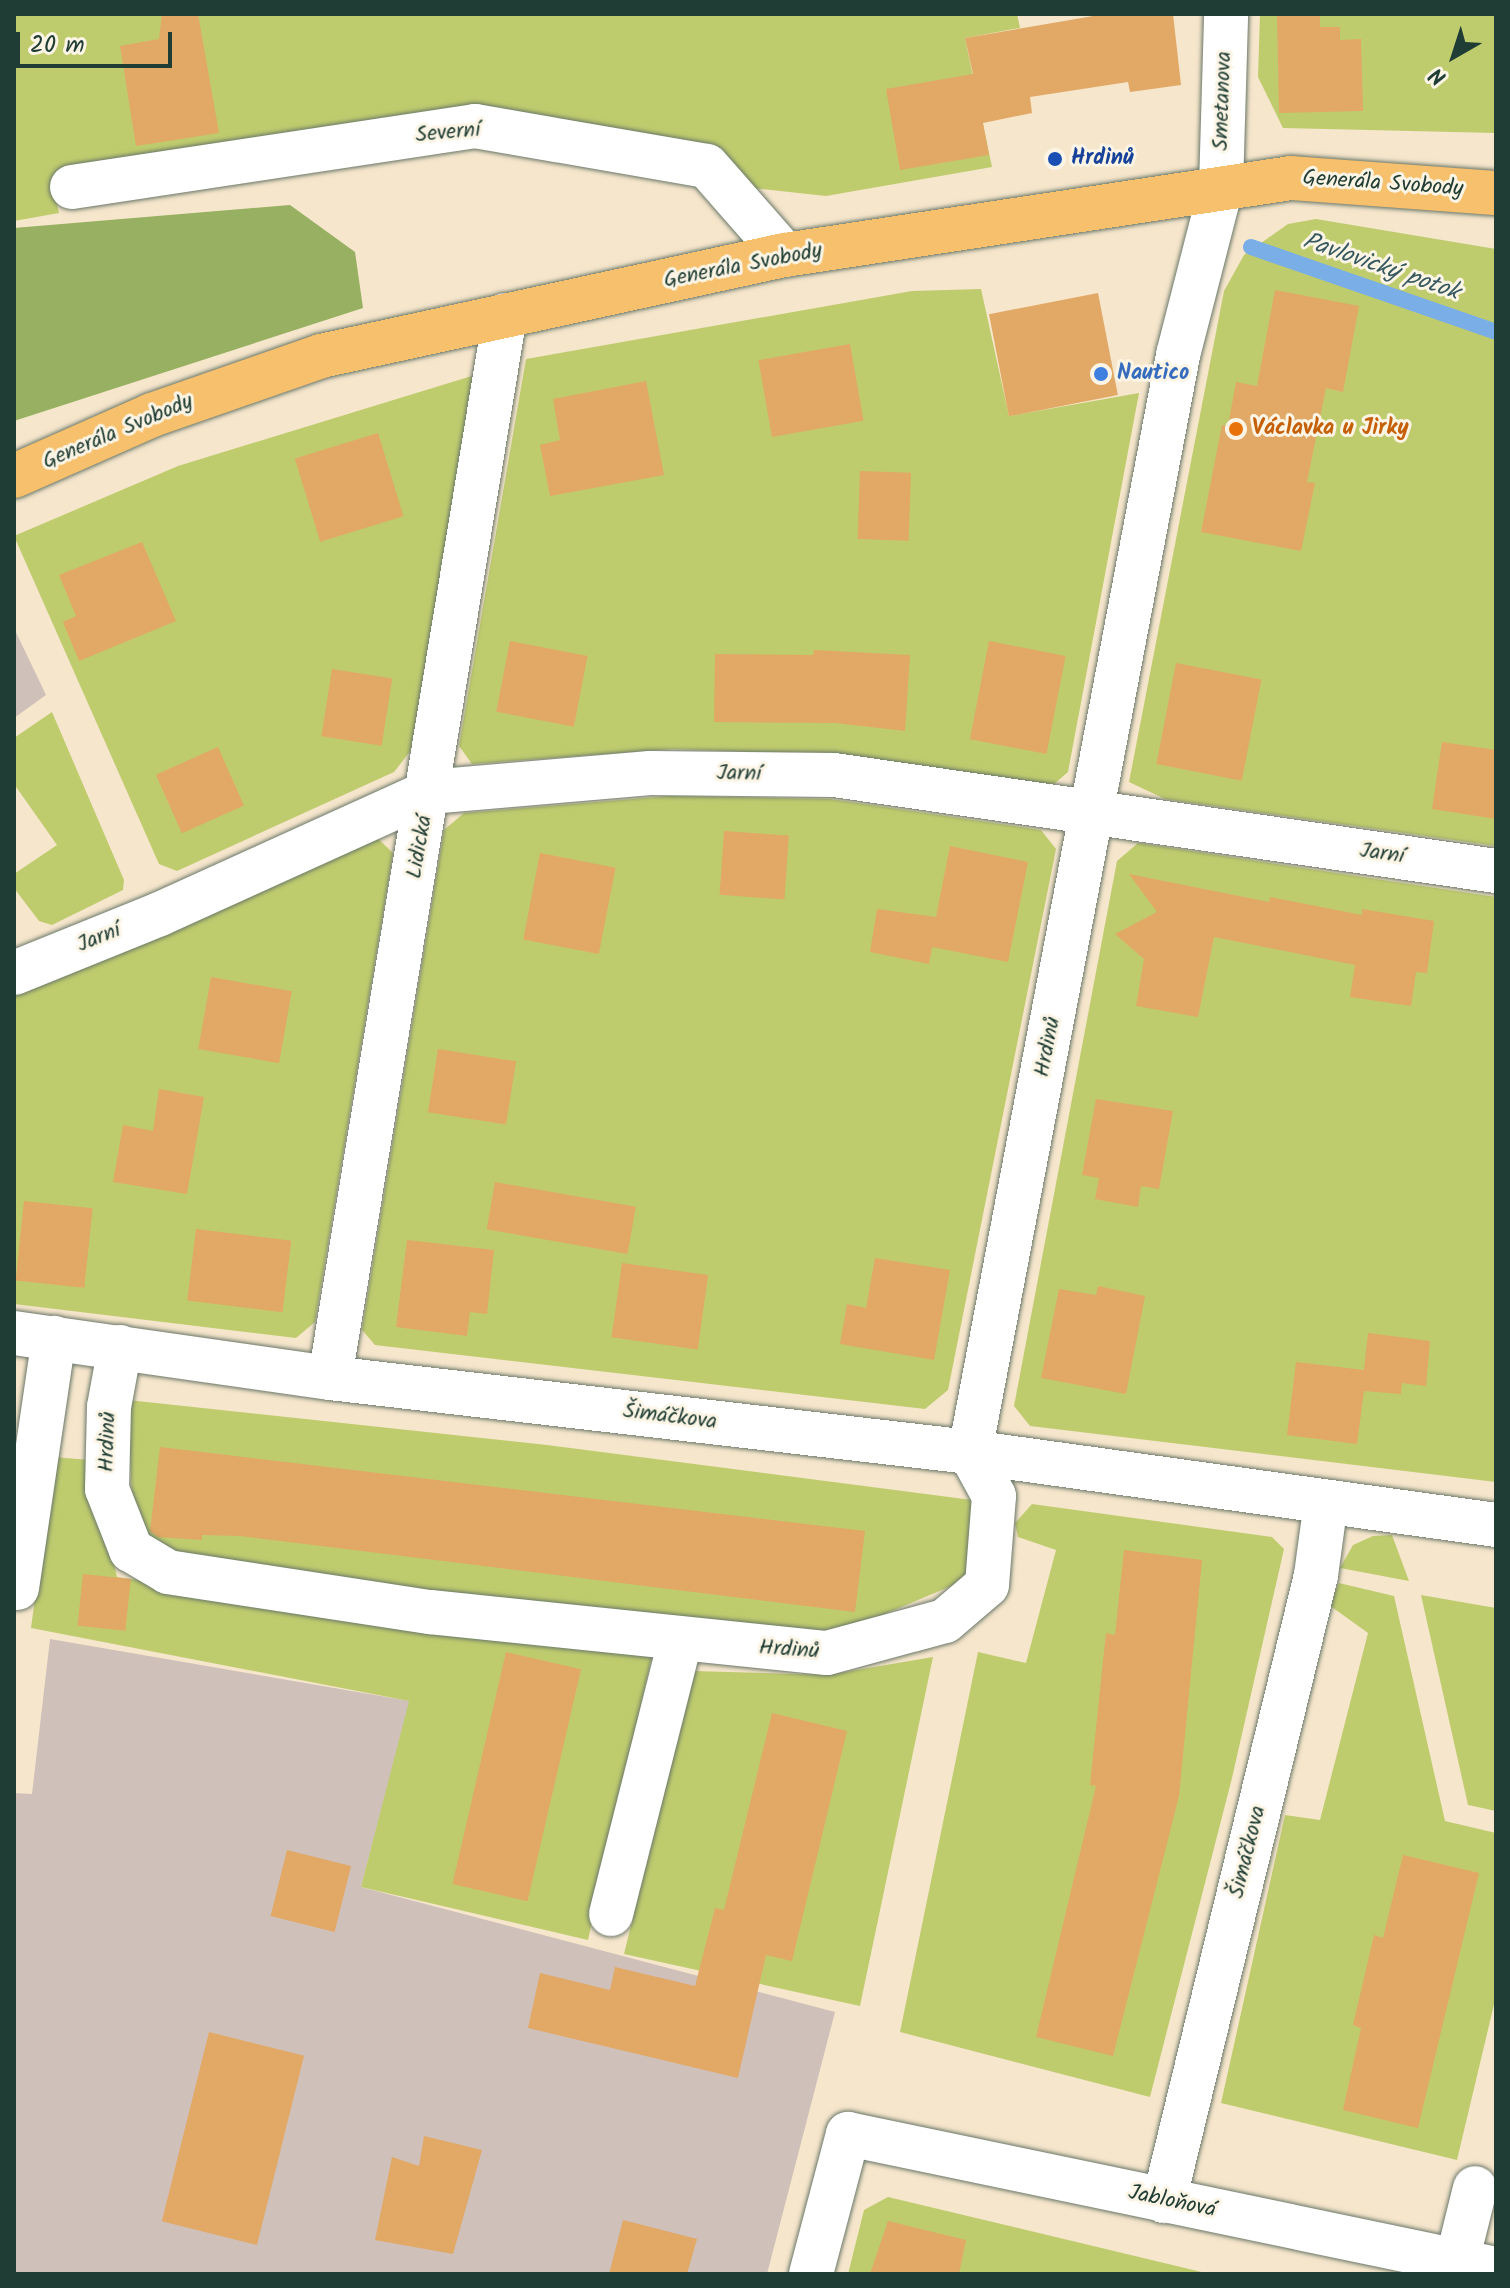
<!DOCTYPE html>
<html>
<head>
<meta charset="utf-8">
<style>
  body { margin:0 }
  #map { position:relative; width:1510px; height:2288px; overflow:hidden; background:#f6e6cc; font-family:Kalam,sans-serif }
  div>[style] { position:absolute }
  .industrial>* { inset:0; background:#cfc0ba }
  .green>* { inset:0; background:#bfcc6e }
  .forest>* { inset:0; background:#97b061 }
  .stream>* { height:16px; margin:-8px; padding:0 8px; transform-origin:8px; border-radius:8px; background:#7aaee7 }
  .building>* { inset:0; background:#e2a865; transform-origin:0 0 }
  .roads { filter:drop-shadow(0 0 2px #6a7869) drop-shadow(0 0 2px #6a7869) }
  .minor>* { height:44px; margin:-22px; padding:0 22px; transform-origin:22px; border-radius:22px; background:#fff }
  .major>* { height:44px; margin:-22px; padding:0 22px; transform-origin:22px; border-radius:22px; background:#f7c06c }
  .dots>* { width:22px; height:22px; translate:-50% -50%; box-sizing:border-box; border:4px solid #fcf5e5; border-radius:50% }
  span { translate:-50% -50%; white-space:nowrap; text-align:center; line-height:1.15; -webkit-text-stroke:6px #fcf5e5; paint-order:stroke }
  .street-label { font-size:22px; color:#1f3d34 }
  .transit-label { font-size:22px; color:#164399; font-weight:700 }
  .left { translate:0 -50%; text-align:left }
  .shop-label { font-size:22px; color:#366cbe; font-weight:700 }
  .food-label { font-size:22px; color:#c56008; font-weight:700 }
  .water-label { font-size:24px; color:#365961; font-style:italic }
  .frame { position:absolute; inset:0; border:16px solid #1f3d34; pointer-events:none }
  .north { position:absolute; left:1414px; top:16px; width:80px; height:80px; -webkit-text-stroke:6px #fcf5e5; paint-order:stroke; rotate:219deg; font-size:22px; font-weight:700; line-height:32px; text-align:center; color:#1f3d34 }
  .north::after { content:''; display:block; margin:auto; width:28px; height:36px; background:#1f3d34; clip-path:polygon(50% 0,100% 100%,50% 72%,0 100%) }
  .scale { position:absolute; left:16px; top:32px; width:156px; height:36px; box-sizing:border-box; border:4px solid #1f3d34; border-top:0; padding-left:10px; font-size:24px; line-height:28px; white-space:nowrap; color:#1f3d34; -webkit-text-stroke:6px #fcf5e5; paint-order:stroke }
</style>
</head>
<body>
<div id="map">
  <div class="industrial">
    <div style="clip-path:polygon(14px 628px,46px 695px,14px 718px)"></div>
    <div style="clip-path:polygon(50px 1639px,410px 1701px,361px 1887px,835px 2012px,767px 2274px,14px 2274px,14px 1793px,32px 1794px)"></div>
  </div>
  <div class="green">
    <div style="clip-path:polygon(14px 14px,1017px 14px,1020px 28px,965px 38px,992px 167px,826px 196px,743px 187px,518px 122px,52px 182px,59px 213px,14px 221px)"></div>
    <div style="clip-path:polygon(1260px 14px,1496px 14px,1496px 133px,1283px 128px,1258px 77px)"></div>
    <div style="clip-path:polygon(1316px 219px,1496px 249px,1496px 846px,1165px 799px,1129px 782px,1224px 291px,1244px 255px,1288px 224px)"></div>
    <div style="clip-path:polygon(981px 289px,1009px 416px,1139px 393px,1068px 772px,1053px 785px,803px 754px,674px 749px,472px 764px,459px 746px,526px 359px,912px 291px)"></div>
    <div style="clip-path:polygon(475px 375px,412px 749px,394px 772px,177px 871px,159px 864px,14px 536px,178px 466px)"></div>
    <div style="clip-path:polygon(52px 712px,124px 880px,123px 890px,52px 925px,39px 921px,14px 888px,14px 874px,57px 845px,14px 784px,14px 738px)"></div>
    <div style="clip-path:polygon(669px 796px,830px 799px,1041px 830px,1056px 849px,948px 1390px,925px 1409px,375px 1345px,362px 1330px,444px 830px,464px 813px)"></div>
    <div style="clip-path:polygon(373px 834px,393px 853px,315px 1322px,296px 1338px,14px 1304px,14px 994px)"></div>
    <div style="clip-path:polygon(1138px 843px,1496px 897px,1496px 1482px,1030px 1426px,1014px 1406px,1117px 861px)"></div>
    <div style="clip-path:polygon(128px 1400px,547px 1445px,972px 1500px,980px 1544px,963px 1581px,835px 1635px,178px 1563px,133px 1527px)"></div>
    <div style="clip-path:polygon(54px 1457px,90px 1460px,117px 1577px,652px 1656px,588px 1940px,361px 1887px,409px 1701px,31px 1628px)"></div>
    <div style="clip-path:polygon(1032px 1504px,1272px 1537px,1284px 1549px,1232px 1778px,1150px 2097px,900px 2032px,978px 1652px,1026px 1663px,1056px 1550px,1018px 1537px,1015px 1523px)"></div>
    <div style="clip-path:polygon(1392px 1535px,1409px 1581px,1340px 1568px,1353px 1545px,1373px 1536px)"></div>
    <div style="clip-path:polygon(1339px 1583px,1394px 1596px,1445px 1821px,1496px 1833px,1496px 1996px,1457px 2160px,1221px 2103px,1285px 1815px,1320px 1820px,1368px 1633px,1329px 1605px)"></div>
    <div style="clip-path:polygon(1421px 1595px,1496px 1608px,1496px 1811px,1468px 1805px)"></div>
    <div style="clip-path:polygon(933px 1657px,860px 2006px,624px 1954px,693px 1671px,827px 1675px)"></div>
    <div style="clip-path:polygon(888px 2197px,1210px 2274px,848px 2274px,864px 2210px)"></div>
  </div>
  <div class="forest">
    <div style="clip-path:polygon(290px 205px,355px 252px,363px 308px,14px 421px,14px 228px)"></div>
  </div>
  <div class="stream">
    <div style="left:1251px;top:247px;width:259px;rotate:19.1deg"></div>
  </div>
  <div class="building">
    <div style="clip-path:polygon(162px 14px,198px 14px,219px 133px,136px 146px,120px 46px,159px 39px)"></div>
    <div style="clip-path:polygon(1105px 14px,1173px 14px,1181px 85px,1130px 92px,1128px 82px,1030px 97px,1032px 113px,983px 123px,989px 155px,900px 170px,886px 89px,973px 74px,965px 38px)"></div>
    <div style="clip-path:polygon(1277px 14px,1320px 14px,1320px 27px,1340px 27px,1340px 40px,1361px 39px,1363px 111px,1279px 113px)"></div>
    <div style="clip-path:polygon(1275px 290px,1359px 306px,1343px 392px,1326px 388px,1307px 482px,1315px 483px,1301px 551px,1201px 532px,1222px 425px,1228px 426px,1236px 382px,1257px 386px)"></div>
    <div style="left:1098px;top:293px;width:104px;height:111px;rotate:79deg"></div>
    <div style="left:850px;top:344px;width:78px;height:93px;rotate:80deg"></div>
    <div style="clip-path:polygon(646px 381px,664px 475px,550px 496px,540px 445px,560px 440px,553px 399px)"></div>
    <div style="left:378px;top:433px;width:87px;height:87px;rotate:73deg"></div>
    <div style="left:860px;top:471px;width:51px;height:68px;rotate:2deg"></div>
    <div style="clip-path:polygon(142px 542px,176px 621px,79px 661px,63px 622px,76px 616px,59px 575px)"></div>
    <div style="left:510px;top:641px;width:79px;height:72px;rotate:11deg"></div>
    <div style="left:989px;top:641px;width:78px;height:100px;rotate:11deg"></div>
    <div style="clip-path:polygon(814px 650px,910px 655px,905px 731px,835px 723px,714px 722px,715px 654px,813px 655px)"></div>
    <div style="left:1176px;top:663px;width:87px;height:103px;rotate:11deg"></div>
    <div style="left:332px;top:669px;width:61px;height:68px;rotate:9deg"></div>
    <div style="clip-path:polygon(1442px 742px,1496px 750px,1496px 819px,1432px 809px)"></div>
    <div style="left:218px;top:747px;width:64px;height:68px;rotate:66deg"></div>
    <div style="left:724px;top:831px;width:65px;height:64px;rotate:4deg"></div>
    <div style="clip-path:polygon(950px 846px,1028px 862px,1008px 962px,932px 947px,929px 964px,870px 952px,877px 909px,936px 917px)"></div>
    <div style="left:540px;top:853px;width:77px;height:88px;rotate:11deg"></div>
    <div style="clip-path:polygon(1129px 874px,1269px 902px,1270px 897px,1362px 915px,1362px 909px,1434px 921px,1427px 973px,1416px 972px,1411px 1006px,1350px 997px,1355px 965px,1214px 937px,1198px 1017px,1136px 1006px,1144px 959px,1115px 934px,1157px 912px)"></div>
    <div style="left:211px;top:977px;width:82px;height:73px;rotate:10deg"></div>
    <div style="left:438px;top:1049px;width:79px;height:64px;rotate:9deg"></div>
    <div style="clip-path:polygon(159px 1089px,204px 1097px,187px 1194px,113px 1182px,123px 1125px,153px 1131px)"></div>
    <div style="clip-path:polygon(1096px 1099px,1173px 1111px,1159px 1189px,1141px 1186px,1138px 1207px,1095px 1199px,1099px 1178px,1082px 1175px)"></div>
    <div style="left:495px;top:1182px;width:143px;height:48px;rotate:10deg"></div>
    <div style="left:24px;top:1201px;width:69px;height:80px;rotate:6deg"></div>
    <div style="left:196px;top:1229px;width:96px;height:72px;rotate:7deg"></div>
    <div style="clip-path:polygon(407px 1240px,494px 1250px,487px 1314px,470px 1312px,467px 1336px,396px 1327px)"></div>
    <div style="clip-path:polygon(875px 1258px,950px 1270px,934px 1360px,840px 1344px,847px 1304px,866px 1308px)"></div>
    <div style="left:622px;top:1263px;width:87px;height:75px;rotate:8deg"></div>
    <div style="clip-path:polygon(1098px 1286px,1145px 1296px,1126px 1394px,1041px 1378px,1059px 1289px,1096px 1295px)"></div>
    <div style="clip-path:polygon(1368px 1333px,1430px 1341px,1426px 1386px,1402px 1383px,1401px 1394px,1364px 1391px,1357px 1444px,1287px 1435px,1296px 1362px,1364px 1370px)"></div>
    <div style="clip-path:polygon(160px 1447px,865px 1531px,855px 1612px,240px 1536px,202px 1535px,202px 1540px,158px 1537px,150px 1531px)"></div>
    <div style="clip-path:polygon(1124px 1550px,1202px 1560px,1179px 1796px,1113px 2056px,1036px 2037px,1096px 1786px,1090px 1785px,1106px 1633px,1115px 1635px)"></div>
    <div style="left:83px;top:1574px;width:48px;height:52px;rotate:6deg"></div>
    <div style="left:506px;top:1652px;width:77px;height:238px;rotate:13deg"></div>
    <div style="clip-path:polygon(772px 1713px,847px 1731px,792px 1961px,766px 1955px,738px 2078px,528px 2028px,540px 1973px,610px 1990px,615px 1967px,695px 1986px,715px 1908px,724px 1910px)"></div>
    <div style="left:287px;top:1850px;width:66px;height:68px;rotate:14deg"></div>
    <div style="clip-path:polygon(1403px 1855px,1479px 1873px,1418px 2128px,1343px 2110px,1361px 2028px,1353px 2025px,1374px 1935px,1383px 1938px)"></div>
    <div style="left:209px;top:2032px;width:98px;height:195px;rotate:14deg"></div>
    <div style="clip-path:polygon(424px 2136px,482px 2150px,453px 2254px,375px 2240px,392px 2157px,419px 2166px)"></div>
    <div style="clip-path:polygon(623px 2220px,697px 2239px,687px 2274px,609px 2274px)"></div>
    <div style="clip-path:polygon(888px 2221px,966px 2240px,959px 2274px,870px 2274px)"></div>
  </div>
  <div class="roads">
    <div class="minor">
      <div style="left:72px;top:187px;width:408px;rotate:-8.6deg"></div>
      <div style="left:475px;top:126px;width:235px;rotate:9.8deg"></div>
      <div style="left:707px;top:166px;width:118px;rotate:48.8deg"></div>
      <div style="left:14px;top:973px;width:157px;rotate:-22deg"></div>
      <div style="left:160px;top:914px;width:295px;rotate:-24.4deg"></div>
      <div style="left:429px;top:792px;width:222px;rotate:-4.9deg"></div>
      <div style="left:650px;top:773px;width:184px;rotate:0.6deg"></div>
      <div style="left:834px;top:775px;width:669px;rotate:8.25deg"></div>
      <div style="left:14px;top:1333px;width:319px;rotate:8.1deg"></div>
      <div style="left:330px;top:1378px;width:644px;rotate:6.6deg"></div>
      <div style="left:970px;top:1452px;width:531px;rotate:7.9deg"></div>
      <div style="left:120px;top:1347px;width:61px;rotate:100.4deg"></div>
      <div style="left:109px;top:1407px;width:82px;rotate:91.4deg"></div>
      <div style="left:107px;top:1489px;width:66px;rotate:68.5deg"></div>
      <div style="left:131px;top:1550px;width:43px;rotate:30.7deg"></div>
      <div style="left:168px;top:1572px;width:265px;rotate:8.7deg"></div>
      <div style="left:430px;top:1612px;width:399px;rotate:5.9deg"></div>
      <div style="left:827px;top:1653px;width:122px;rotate:-15.2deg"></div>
      <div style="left:945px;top:1621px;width:55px;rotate:-40.6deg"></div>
      <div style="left:987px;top:1585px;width:89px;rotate:-85.5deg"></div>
      <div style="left:994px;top:1496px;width:50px;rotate:-118.6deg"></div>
      <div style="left:970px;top:1452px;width:1117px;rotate:-79.26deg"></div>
      <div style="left:1178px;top:355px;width:173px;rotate:-75.6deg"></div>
      <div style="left:1221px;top:187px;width:173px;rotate:-88.3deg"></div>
      <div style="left:330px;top:1378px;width:1077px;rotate:-80.65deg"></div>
      <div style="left:17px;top:1588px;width:253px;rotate:-81.6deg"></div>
      <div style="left:611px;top:1914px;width:282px;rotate:-75.8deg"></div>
      <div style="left:1164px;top:2201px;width:644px;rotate:-76.35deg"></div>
      <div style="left:1316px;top:1575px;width:74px;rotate:-82.2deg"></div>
      <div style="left:1457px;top:2261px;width:75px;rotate:-76.1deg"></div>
      <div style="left:811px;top:2274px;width:145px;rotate:-75.2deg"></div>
      <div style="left:848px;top:2134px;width:662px;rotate:11.77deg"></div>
    </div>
    <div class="major">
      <div style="left:14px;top:476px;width:151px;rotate:-23.8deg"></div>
      <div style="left:152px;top:415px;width:179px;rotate:-19.2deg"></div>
      <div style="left:321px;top:356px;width:475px;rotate:-12.3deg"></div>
      <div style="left:785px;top:255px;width:512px;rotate:-8.65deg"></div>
      <div style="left:1291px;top:178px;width:206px;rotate:4.2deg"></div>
    </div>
  </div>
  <div class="dots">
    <div style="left:1055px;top:159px;background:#1a4fb4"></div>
    <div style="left:1101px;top:374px;background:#3f7fe0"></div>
    <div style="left:1236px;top:429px;background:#e8710a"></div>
  </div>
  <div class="street-label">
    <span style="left:1223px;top:101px;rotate:-88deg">Smetanova</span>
    <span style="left:448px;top:133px;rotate:-5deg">Severní</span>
    <span style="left:1383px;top:184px;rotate:4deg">Generála Svobody</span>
    <span style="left:743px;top:266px;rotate:-11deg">Generála Svobody</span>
    <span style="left:118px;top:432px;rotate:-23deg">Generála Svobody</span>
    <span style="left:739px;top:774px;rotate:1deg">Jarní</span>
    <span style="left:420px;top:847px;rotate:-80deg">Lidická</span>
    <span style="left:1382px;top:854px;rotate:8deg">Jarní</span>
    <span style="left:99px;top:938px;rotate:-22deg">Jarní</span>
    <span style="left:1048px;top:1047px;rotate:-79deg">Hrdinů</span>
    <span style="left:670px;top:1417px;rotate:7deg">Šimáčkova</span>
    <span style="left:108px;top:1442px;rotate:-88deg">Hrdinů</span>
    <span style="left:789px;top:1650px;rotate:4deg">Hrdinů</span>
    <span style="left:1248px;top:1852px;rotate:-76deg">Šimáčkova</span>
    <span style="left:1172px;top:2202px;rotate:12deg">Jabloňová</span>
  </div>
  <div class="transit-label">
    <span class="left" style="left:1071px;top:159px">Hrdinů</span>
  </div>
  <div class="shop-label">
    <span class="left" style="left:1117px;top:374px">Nautico</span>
  </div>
  <div class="food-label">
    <span class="left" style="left:1252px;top:429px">Václavka u Jirky</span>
  </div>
  <div class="water-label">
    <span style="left:1381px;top:267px;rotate:19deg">Pavlovický potok</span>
  </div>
  <div class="frame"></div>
  <div class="north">N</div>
  <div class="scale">20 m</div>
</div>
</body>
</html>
